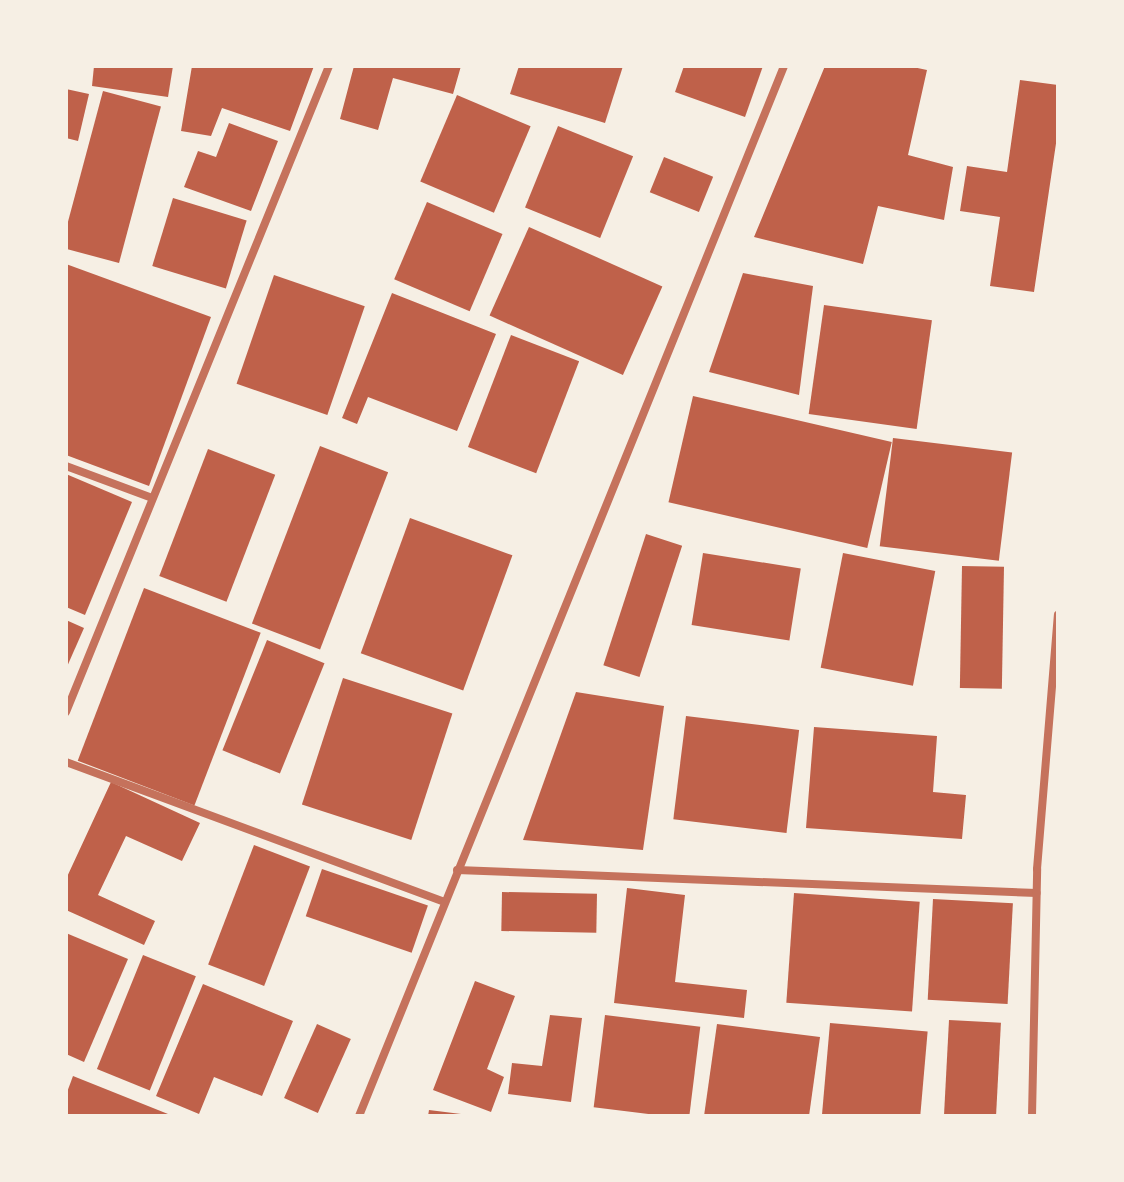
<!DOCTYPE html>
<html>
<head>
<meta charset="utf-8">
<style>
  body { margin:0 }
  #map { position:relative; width:1124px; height:1182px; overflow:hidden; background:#f6efe4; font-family:Commissioner,sans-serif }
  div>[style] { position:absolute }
  .building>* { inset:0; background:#bf614a; transform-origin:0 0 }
  .minor>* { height:8px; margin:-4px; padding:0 4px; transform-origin:4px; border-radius:4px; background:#c5725c }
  span { translate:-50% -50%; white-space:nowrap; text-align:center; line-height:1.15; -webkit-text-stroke:6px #f6efe4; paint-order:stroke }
  .frame { position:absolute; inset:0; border:68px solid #f6efe4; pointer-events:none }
</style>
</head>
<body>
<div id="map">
  <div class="building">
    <div style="clip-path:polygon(94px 66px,173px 66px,168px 97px,92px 86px)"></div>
    <div style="clip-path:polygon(192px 66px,314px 66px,290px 131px,222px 108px,211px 136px,181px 131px)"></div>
    <div style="clip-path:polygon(354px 66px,461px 66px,453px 94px,393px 78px,378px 130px,340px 119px)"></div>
    <div style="clip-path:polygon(519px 66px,623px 66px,605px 123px,510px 94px)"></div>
    <div style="clip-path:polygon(684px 66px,763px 66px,745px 117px,675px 92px)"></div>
    <div style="clip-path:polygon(825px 66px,908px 66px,927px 70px,908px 155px,953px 167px,944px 220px,878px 206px,863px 264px,754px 237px)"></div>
    <div style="clip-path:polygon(1020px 80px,1058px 85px,1058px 130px,1034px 292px,990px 286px,1000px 217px,960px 211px,967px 166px,1007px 172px)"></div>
    <div style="clip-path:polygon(66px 89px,89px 94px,78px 141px,66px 138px)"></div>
    <div style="left:103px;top:91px;width:60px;height:162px;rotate:15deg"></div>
    <div style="left:457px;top:95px;width:80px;height:94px;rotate:23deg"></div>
    <div style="clip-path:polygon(229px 123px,278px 141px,251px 211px,184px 187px,198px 151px,216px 157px)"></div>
    <div style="left:558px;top:126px;width:81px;height:88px;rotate:22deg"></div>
    <div style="left:664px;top:157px;width:53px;height:38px;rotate:22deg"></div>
    <div style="left:173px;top:198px;width:77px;height:71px;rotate:17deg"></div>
    <div style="left:427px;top:202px;width:82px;height:84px;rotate:23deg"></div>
    <div style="left:529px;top:227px;width:146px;height:97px;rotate:24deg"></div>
    <div style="clip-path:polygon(66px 264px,211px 317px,149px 486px,66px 455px)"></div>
    <div style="clip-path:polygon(743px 273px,813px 286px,799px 395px,709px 372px)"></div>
    <div style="left:274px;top:275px;width:96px;height:115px;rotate:19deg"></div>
    <div style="clip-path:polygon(392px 293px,496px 334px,457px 431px,368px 397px,357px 424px,342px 418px)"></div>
    <div style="left:824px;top:305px;width:109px;height:110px;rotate:8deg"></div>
    <div style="left:511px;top:335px;width:73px;height:120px;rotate:21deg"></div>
    <div style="left:693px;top:396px;width:204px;height:109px;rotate:13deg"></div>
    <div style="left:893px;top:438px;width:120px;height:109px;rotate:7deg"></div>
    <div style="left:320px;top:446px;width:73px;height:190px;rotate:21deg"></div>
    <div style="left:208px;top:449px;width:72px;height:136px;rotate:21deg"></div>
    <div style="clip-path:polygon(66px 474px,132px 502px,85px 615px,66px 607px)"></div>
    <div style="left:410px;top:518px;width:109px;height:144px;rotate:20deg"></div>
    <div style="left:646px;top:534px;width:38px;height:138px;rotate:18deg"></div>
    <div style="left:703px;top:553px;width:99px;height:73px;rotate:9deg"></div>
    <div style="left:843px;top:553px;width:94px;height:117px;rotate:11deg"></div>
    <div style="left:962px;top:566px;width:42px;height:122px;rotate:1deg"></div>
    <div style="left:144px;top:588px;width:125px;height:185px;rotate:21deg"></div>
    <div style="clip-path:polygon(66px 620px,84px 628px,66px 669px)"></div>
    <div style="left:267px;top:640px;width:62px;height:119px;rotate:22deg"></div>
    <div style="left:343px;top:678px;width:115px;height:133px;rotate:18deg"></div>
    <div style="clip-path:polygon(576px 692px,664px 706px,643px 850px,523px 840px)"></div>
    <div style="left:686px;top:716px;width:114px;height:104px;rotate:7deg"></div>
    <div style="clip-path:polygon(814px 727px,937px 736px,933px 792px,966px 795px,962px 839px,806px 828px)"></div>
    <div style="clip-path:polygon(111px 782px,200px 823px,182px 861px,126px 836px,98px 895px,155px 921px,144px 945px,66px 910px,66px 879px)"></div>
    <div style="left:254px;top:845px;width:60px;height:128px;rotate:21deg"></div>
    <div style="left:322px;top:869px;width:112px;height:50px;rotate:19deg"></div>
    <div style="clip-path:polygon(627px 888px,685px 895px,675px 982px,747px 990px,744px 1018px,614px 1003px)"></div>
    <div style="left:502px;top:892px;width:95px;height:39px;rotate:1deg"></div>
    <div style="left:794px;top:893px;width:126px;height:110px;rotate:4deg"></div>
    <div style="left:933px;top:899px;width:80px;height:101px;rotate:3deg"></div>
    <div style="clip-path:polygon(66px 933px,128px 959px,84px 1062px,66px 1054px)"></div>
    <div style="left:143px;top:955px;width:57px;height:123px;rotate:22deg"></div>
    <div style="clip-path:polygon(475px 981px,515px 996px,487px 1069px,504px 1077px,491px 1112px,433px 1090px)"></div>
    <div style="clip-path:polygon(203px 984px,293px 1021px,262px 1096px,214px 1077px,199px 1114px,156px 1096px)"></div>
    <div style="clip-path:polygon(550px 1015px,582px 1018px,571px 1102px,508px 1094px,512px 1063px,542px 1066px)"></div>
    <div style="left:605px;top:1015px;width:96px;height:93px;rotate:7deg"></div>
    <div style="left:949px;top:1020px;width:52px;height:96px;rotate:3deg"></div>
    <div style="left:830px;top:1023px;width:98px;height:93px;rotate:5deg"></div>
    <div style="left:317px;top:1024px;width:37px;height:81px;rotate:24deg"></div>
    <div style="clip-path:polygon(717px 1024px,820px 1037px,809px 1116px,704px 1116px)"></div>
    <div style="clip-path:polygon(73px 1076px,173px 1116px,66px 1116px,66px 1095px)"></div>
    <div style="clip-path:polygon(429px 1110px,461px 1114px,460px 1116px,428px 1116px)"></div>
  </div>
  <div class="minor">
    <div style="left:66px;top:466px;width:92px;rotate:20.4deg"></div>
    <div style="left:66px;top:712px;width:697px;rotate:-67.85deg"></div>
    <div style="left:66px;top:762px;width:403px;rotate:20.3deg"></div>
    <div style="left:457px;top:870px;width:580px;rotate:2.27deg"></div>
    <div style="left:359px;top:1116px;width:1133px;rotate:-67.96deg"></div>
    <div style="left:1032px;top:1116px;width:247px;rotate:-88.8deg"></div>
    <div style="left:1037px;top:869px;width:255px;rotate:-85.3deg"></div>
  </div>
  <div class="frame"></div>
</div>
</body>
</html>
